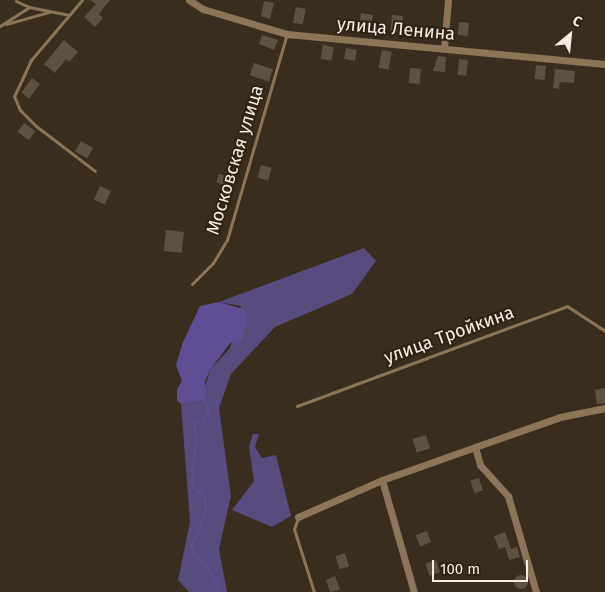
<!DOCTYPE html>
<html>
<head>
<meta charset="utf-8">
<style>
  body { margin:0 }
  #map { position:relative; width:605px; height:592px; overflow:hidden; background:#392d1f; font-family:"Fira Sans",sans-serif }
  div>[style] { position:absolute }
  .green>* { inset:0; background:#584b7e }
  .water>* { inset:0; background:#604e94 }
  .stream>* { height:2px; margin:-1px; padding:0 1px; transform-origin:1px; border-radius:1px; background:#604e94 }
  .building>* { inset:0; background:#5d5141; transform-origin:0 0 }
  .round { border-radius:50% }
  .service>* { height:3px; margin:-1.5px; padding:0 1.5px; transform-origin:1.5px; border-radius:1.5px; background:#8b7458 }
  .minor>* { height:7px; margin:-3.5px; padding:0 3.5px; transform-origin:3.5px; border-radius:3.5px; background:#8b7458 }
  span { translate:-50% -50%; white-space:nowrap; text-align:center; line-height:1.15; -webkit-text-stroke:4px #2f2315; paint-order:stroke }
  .street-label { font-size:18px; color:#f6eee5 }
  .north { position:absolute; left:545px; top:10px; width:50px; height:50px; -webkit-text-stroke:4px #2f2315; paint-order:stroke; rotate:28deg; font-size:14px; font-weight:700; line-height:20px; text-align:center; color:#f6eee5 }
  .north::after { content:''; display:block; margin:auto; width:18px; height:22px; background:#f6eee5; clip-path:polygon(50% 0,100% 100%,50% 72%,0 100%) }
  .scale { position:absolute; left:432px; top:560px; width:96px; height:22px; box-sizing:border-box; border:2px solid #f6eee5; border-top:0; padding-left:6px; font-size:15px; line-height:18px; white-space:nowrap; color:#f6eee5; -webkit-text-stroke:4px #2f2315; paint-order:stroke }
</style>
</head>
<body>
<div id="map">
  <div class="green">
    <div style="clip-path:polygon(364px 248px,376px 261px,352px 294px,275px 327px,231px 374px,219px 408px,231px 496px,219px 549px,227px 592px,189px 592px,178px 580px,190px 522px,181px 404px,201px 401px,210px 370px,230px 348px,241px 306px,219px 302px)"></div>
    <div style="clip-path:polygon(253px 434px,259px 434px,255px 447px,262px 458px,276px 455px,291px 516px,272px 527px,232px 510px,254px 481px,249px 447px)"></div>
  </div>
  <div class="water">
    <div style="clip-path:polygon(219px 302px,246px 310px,248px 322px,242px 339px,238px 344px,231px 342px,210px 370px,205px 381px,206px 396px,201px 401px,181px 404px,177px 400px,177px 389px,182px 381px,176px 365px,183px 342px,200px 306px)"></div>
  </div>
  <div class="stream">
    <div style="left:203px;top:399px;width:13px;rotate:63deg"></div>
    <div style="left:209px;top:411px;width:12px;rotate:121deg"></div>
    <div style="left:203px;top:421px;width:9px;rotate:167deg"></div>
    <div style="left:194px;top:423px;width:15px;rotate:82deg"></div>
    <div style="left:196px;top:438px;width:40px;rotate:95.7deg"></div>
    <div style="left:192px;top:478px;width:8px;rotate:83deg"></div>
    <div style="left:193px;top:486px;width:17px;rotate:45deg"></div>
    <div style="left:205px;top:498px;width:11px;rotate:85deg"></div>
    <div style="left:206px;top:509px;width:43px;rotate:110.6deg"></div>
    <div style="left:191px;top:549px;width:40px;rotate:51deg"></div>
    <div style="left:216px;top:580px;width:12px;rotate:76deg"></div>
  </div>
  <div class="building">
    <div style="clip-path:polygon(90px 0,110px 0,99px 14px,103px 18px,95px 27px,84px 17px,96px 4px)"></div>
    <div style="clip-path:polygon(264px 1px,274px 3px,270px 19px,261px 16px)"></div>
    <div style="left:296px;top:7px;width:10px;height:16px;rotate:11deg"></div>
    <div style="left:361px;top:13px;width:12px;height:14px;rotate:9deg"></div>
    <div style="left:392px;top:15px;width:11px;height:16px;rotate:5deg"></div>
    <div style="left:459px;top:22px;width:10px;height:13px;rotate:6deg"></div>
    <div style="clip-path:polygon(262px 35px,278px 40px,274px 50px,259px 44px)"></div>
    <div style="clip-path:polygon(64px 40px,78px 52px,69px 62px,66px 59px,55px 73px,44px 64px)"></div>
    <div style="left:323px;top:45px;width:11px;height:14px;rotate:10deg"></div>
    <div style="left:346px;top:48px;width:11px;height:11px;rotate:10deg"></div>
    <div style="left:382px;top:50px;width:10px;height:18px;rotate:11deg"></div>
    <div style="clip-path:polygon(438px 56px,446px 57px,445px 72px,433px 71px)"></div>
    <div style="left:459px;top:59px;width:9px;height:16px;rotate:6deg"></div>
    <div style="left:254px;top:63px;width:20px;height:13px;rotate:18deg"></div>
    <div style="left:536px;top:65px;width:10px;height:14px;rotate:6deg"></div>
    <div style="left:410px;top:68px;width:11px;height:15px;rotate:5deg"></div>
    <div style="clip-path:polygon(555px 69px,575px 71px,574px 83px,560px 82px,559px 89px,553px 88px)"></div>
    <div style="left:32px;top:78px;width:10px;height:18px;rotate:37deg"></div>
    <div style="left:24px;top:123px;width:14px;height:11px;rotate:36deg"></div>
    <div style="left:81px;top:141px;width:14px;height:12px;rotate:30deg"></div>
    <div style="left:261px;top:165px;width:11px;height:13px;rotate:15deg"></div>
    <div style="left:219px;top:174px;width:14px;height:9px;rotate:17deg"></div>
    <div style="left:100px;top:186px;width:12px;height:15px;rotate:24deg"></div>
    <div style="left:166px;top:230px;width:18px;height:21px;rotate:6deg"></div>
    <div style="clip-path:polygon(605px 388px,605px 403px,597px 404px,595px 390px)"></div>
    <div style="left:426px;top:435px;width:14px;height:14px;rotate:73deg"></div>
    <div style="left:479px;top:478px;width:13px;height:9px;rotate:72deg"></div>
    <div style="left:427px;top:531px;width:12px;height:12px;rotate:70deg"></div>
    <div style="clip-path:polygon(505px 532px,511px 549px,517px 547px,520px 557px,509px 560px,505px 547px,499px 549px,494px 536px)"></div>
    <div style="left:345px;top:553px;width:14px;height:10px;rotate:73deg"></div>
    <div style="left:436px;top:560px;width:13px;height:11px;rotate:72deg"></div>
    <div class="round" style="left:514px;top:575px;width:14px;height:14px"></div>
    <div style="clip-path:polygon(335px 576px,340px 590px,330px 592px,326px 580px)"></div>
  </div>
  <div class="service">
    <div style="left:82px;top:0;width:79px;rotate:130.4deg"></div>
    <div style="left:31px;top:60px;width:40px;rotate:115deg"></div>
    <div style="left:14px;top:96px;width:15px;rotate:67deg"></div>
    <div style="left:20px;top:110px;width:23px;rotate:45deg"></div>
    <div style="left:36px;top:126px;width:74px;rotate:37.3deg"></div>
    <div style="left:16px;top:1px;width:14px;rotate:25deg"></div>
    <div style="left:29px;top:7px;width:41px;rotate:11.3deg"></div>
    <div style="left:6px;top:24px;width:45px;rotate:-15.6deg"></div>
    <div style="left:0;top:26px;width:35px;rotate:-33deg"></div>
    <div style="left:192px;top:284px;width:30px;rotate:-45deg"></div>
    <div style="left:213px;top:263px;width:27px;rotate:-59deg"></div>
    <div style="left:227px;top:240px;width:215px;rotate:-73.8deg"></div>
    <div style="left:297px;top:406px;width:288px;rotate:-20.3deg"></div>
    <div style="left:567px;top:306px;width:45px;rotate:33.3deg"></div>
    <div style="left:298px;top:518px;width:12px;rotate:110deg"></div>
    <div style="left:294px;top:529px;width:66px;rotate:72.4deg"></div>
  </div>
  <div class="minor">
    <div style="left:189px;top:0;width:17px;rotate:33deg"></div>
    <div style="left:203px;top:9px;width:88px;rotate:16.6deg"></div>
    <div style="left:287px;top:34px;width:319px;rotate:5.4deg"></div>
    <div style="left:444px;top:48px;width:48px;rotate:-85.2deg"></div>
    <div style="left:475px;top:447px;width:19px;rotate:74deg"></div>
    <div style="left:480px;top:465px;width:42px;rotate:47.9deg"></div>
    <div style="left:508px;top:496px;width:100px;rotate:73.7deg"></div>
    <div style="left:382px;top:480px;width:116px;rotate:74.1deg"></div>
    <div style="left:298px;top:517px;width:92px;rotate:-23.8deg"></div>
    <div style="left:382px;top:480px;width:99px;rotate:-19.5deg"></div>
    <div style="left:475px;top:447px;width:90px;rotate:-19.4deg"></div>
    <div style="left:560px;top:417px;width:46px;rotate:-11.3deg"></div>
  </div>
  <div class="street-label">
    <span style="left:396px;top:29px;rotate:5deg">улица Ленина</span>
    <span style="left:235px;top:160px;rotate:-73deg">Московская улица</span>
    <span style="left:449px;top:335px;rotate:-20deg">улица Тройкина</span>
  </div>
  <div class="north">С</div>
  <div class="scale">100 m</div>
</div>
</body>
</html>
